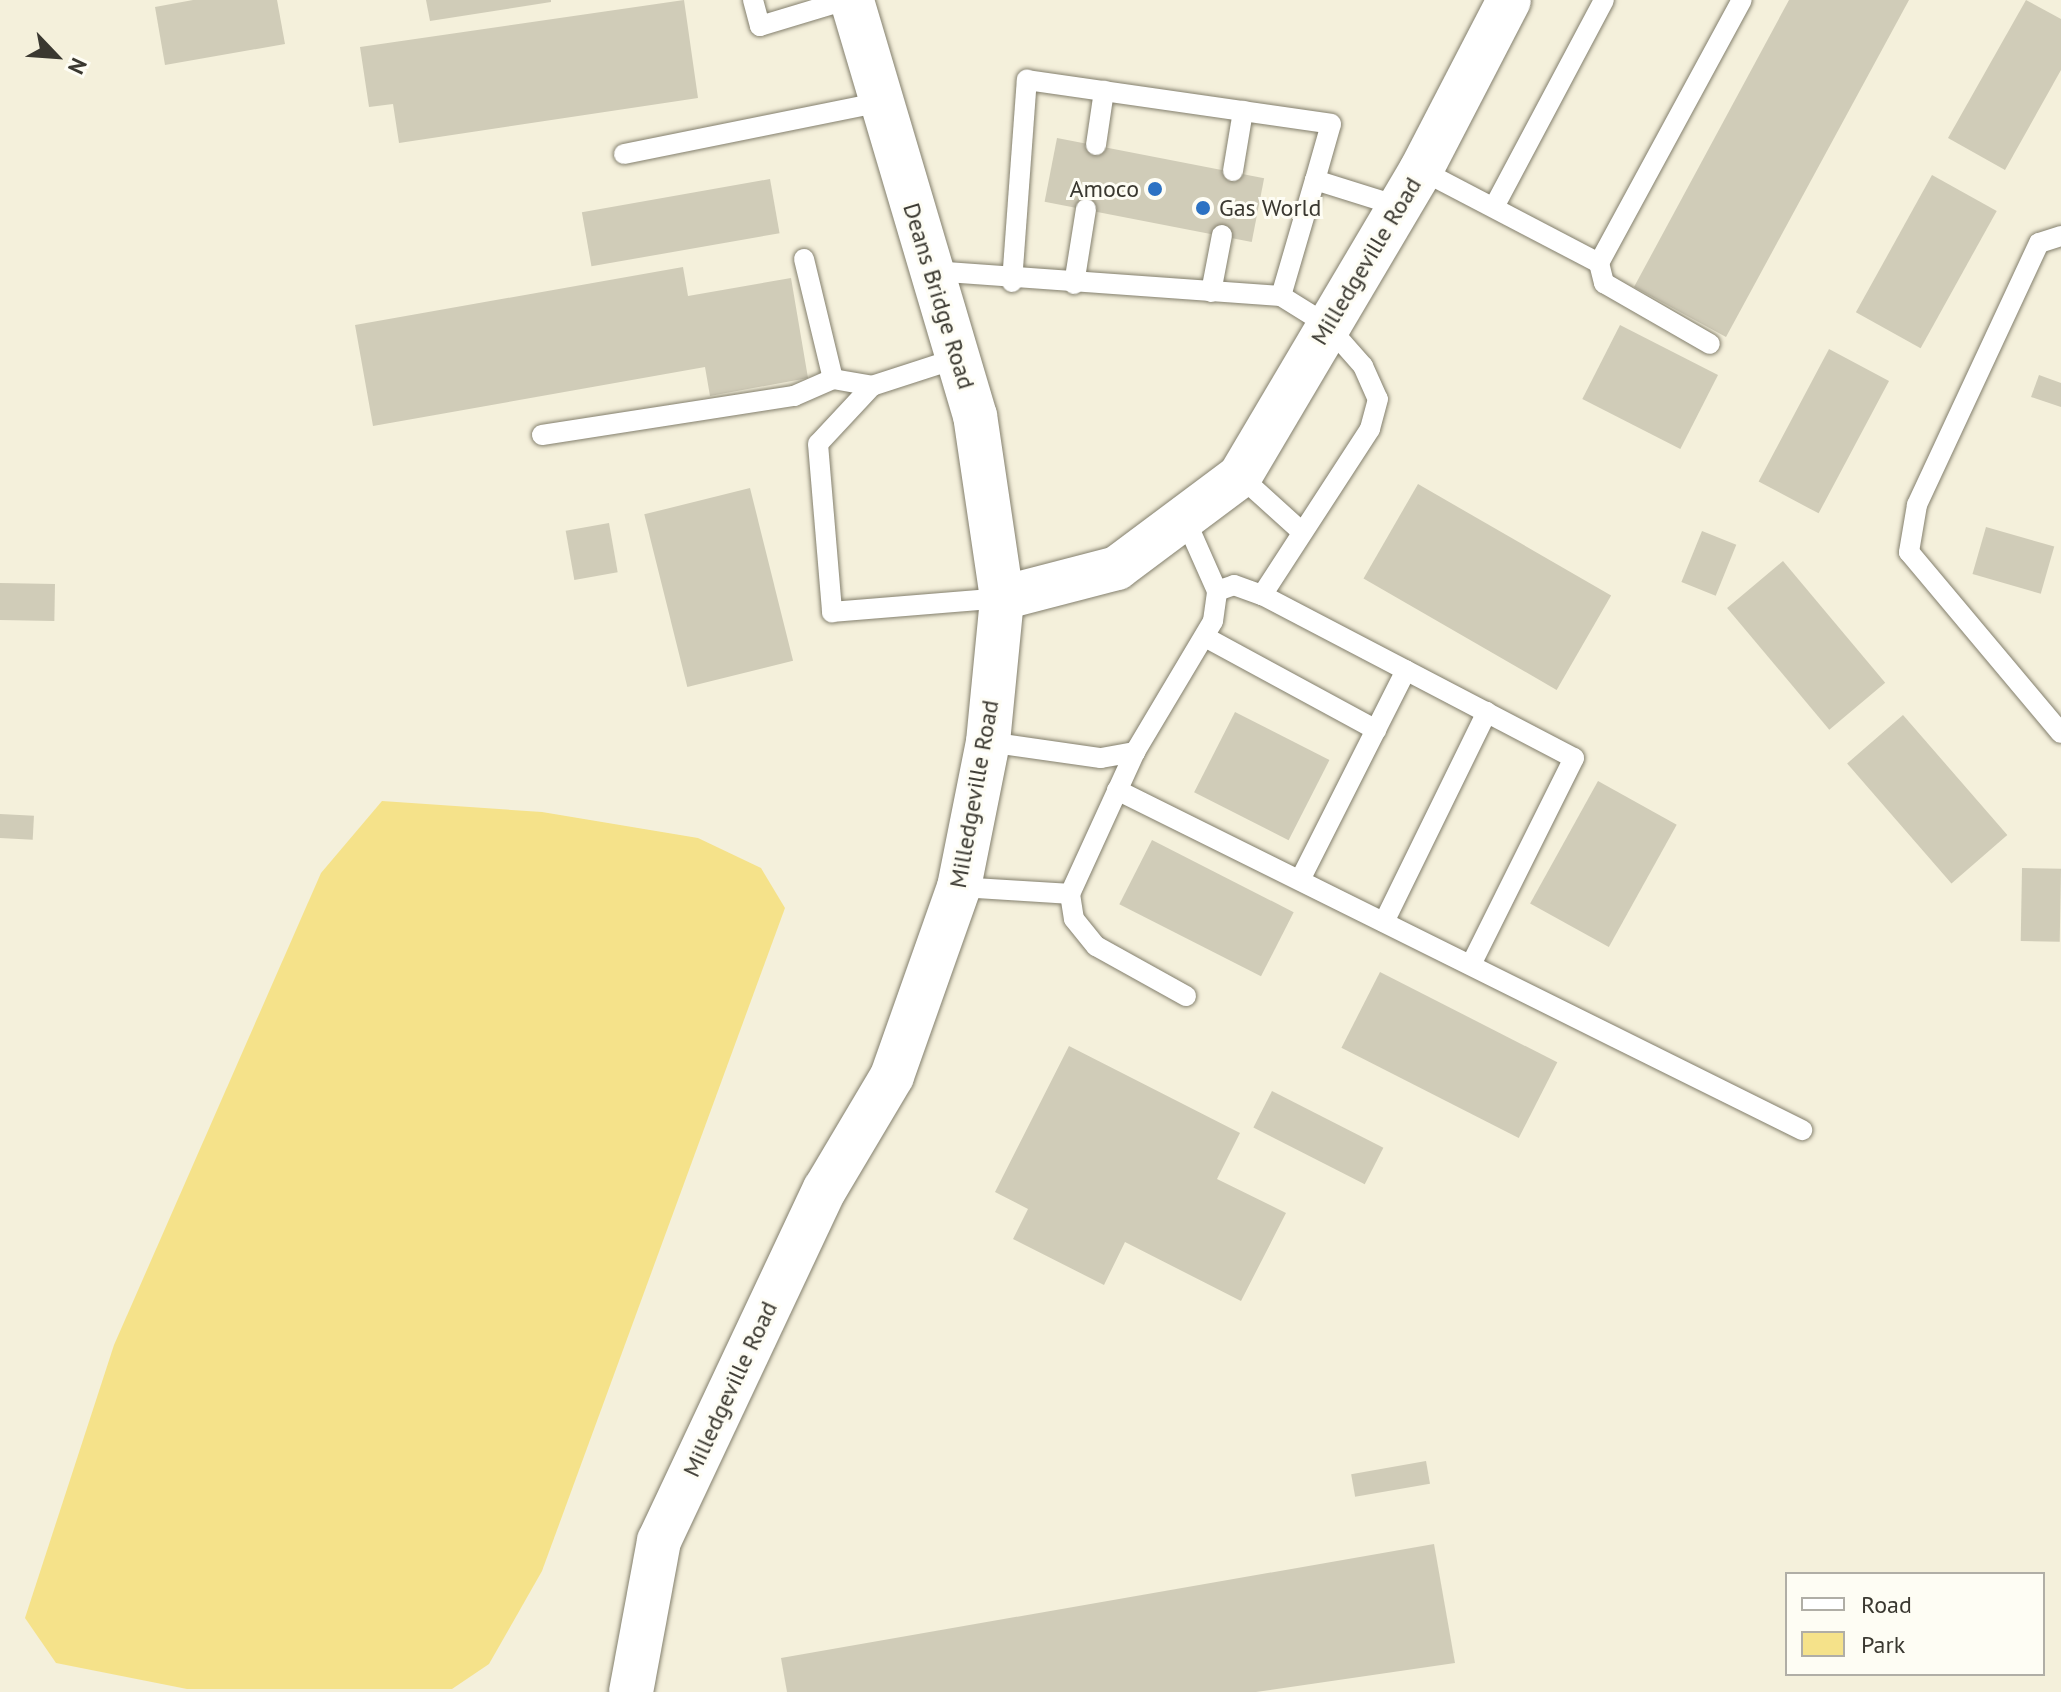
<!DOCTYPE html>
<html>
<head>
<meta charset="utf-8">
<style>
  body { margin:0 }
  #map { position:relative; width:2061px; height:1692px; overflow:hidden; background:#f4f0db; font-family:"PT Sans",sans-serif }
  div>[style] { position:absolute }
  .green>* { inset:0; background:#f5e28a }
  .building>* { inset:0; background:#d0ccb8; transform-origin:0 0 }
  .roads { filter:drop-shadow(0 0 2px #837f6d) drop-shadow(0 0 2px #837f6d) }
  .lane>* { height:20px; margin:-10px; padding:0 10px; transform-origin:10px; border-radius:10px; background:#fff }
  .secondary>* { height:44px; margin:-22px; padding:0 22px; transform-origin:22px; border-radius:22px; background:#fff }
  .primary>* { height:44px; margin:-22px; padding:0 22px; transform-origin:22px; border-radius:22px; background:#fff }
  .dots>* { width:22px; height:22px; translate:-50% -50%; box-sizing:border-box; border:4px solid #fefdf4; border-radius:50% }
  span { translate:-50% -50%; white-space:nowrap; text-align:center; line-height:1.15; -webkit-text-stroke:6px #fefdf4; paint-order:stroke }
  .poi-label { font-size:24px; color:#3a3830 }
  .right { translate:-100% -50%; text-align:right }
  .left { translate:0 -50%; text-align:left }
  .street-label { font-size:24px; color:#3a3830 }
  .legend { position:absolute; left:1785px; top:1572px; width:260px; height:104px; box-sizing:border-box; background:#fefdf4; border:2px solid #b0aea6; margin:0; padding:10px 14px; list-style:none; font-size:24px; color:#3a3830 }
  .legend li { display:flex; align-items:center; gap:16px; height:40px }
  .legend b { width:40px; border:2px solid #b0aea6 }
  .north { position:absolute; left:16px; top:16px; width:80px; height:80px; -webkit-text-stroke:6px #fefdf4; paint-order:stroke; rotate:115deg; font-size:22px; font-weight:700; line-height:32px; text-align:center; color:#3a3830 }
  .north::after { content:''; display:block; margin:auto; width:28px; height:36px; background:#3a3830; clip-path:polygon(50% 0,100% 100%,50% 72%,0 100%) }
</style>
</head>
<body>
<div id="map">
  <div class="green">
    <div style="clip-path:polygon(382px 801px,542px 812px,698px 838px,761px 868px,785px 908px,542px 1571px,489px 1664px,452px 1689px,187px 1689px,56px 1663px,25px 1618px,114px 1345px,321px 873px)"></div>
  </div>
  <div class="building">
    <div style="clip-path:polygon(193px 0,277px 0,285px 44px,165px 65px,155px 7px)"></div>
    <div style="clip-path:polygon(426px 0,551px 0,551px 2px,430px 21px)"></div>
    <div style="clip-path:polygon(684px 0,698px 98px,399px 143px,393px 104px,369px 107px,360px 47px)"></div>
    <div style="clip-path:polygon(1789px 0,1909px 0,1726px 337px,1634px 287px)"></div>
    <div style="clip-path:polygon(2026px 0,2061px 19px,2061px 70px,2005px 170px,1948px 138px)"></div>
    <div style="left:1057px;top:138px;width:211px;height:65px;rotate:11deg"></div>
    <div style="left:1932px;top:175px;width:74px;height:157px;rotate:29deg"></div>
    <div style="left:770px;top:179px;width:55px;height:191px;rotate:80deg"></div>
    <div style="clip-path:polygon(683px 267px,688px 296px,791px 278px,808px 378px,710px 396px,705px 367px,373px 426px,355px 325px)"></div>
    <div style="left:1620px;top:325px;width:110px;height:83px;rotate:27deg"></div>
    <div style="left:1829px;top:349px;width:68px;height:150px;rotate:28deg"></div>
    <div style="clip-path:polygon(2039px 375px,2061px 383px,2061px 407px,2031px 397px)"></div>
    <div style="left:1418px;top:484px;width:223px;height:109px;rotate:30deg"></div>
    <div style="left:750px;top:488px;width:178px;height:109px;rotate:76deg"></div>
    <div style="left:609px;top:523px;width:50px;height:44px;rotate:80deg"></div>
    <div style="left:1986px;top:527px;width:71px;height:49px;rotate:16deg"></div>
    <div style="left:1702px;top:531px;width:37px;height:55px;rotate:22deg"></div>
    <div style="left:1783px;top:561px;width:159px;height:73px;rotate:50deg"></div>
    <div style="left:0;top:583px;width:55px;height:37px;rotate:1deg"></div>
    <div style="left:1235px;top:712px;width:106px;height:90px;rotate:27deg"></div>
    <div style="left:1903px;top:715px;width:159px;height:74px;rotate:49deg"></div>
    <div style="left:1598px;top:781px;width:90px;height:140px;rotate:29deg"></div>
    <div style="left:0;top:814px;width:34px;height:24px;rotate:3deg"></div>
    <div style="left:1152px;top:840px;width:159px;height:72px;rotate:27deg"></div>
    <div style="left:2022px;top:868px;width:39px;height:73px;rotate:1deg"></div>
    <div style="left:1380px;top:972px;width:199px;height:85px;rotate:27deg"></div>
    <div style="clip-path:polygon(1069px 1046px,1240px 1133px,1217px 1179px,1286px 1213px,1241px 1301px,1125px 1242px,1104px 1285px,1013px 1239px,1028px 1209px,995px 1192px)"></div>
    <div style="left:1272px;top:1091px;width:125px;height:41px;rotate:27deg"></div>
    <div style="left:1426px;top:1461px;width:23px;height:76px;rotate:80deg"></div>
    <div style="clip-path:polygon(1434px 1544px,1455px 1663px,1256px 1692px,787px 1692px,781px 1658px)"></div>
  </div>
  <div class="roads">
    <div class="lane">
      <div style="left:753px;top:0;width:27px;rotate:75deg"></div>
      <div style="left:760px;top:26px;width:90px;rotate:-16.8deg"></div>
      <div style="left:1096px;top:145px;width:55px;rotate:-81.6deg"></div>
      <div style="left:624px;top:154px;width:263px;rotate:-11.4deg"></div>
      <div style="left:1421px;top:170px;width:201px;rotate:27.6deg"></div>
      <div style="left:1599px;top:263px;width:299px;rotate:-61.5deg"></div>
      <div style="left:1233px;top:171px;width:61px;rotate:-80.5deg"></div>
      <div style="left:1494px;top:207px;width:234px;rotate:-62deg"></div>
      <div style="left:2061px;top:236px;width:23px;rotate:162deg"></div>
      <div style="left:2039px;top:243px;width:289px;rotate:115deg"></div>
      <div style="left:1917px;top:505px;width:48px;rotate:99.7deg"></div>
      <div style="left:1909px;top:552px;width:236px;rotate:50deg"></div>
      <div style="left:804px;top:259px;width:123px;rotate:76.4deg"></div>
      <div style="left:833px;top:379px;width:40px;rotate:10deg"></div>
      <div style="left:1599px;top:263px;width:21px;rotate:76deg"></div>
      <div style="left:1604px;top:283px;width:122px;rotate:29.9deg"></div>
      <div style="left:932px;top:271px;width:350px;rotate:4.1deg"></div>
      <div style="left:1281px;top:296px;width:53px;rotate:31.9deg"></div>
      <div style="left:1326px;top:324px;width:56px;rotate:48.6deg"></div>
      <div style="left:1363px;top:366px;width:36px;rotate:66deg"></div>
      <div style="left:1378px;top:399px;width:31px;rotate:105deg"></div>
      <div style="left:1370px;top:429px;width:198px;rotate:123deg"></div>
      <div style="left:1012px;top:282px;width:203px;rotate:-85.8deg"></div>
      <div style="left:1027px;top:80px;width:307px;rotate:8.2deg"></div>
      <div style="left:1331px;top:124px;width:58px;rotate:105.9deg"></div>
      <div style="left:1315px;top:180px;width:87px;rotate:17.4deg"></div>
      <div style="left:1074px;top:284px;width:76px;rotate:-80.9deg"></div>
      <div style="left:1211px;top:292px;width:58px;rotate:-79.1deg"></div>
      <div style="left:1281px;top:296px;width:121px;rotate:-73.7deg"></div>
      <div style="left:958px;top:358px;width:90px;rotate:162deg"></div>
      <div style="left:872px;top:386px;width:79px;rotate:133deg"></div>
      <div style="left:818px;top:444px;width:169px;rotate:85.2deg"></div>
      <div style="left:832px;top:612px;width:171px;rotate:-4.7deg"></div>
      <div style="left:542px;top:435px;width:255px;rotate:-8.8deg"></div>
      <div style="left:794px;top:396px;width:43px;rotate:-23.6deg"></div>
      <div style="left:1240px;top:476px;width:84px;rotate:42.1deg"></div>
      <div style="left:1217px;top:591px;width:18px;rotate:-19deg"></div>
      <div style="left:1234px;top:585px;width:30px;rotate:20deg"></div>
      <div style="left:1262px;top:595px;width:352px;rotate:27.6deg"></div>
      <div style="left:1574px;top:758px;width:231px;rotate:116.5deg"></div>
      <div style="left:1205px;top:637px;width:195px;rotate:28.5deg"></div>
      <div style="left:988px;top:742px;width:114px;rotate:8.1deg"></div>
      <div style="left:1101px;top:758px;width:35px;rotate:-10deg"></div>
      <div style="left:1135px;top:752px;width:152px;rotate:-59.2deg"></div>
      <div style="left:1213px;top:621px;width:30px;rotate:-82deg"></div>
      <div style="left:1217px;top:591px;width:77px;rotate:-113.9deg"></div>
      <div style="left:1117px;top:790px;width:765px;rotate:26.4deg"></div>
      <div style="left:1300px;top:880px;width:235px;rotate:-63.2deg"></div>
      <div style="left:959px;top:887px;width:111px;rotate:3.6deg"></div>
      <div style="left:1070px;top:894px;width:156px;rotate:-65.4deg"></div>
      <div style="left:1070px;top:894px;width:25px;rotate:81deg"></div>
      <div style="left:1074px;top:919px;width:35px;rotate:51deg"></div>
      <div style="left:1096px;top:946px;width:103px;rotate:29.1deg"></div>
      <div style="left:1384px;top:922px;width:234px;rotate:-63.9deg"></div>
    </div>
    <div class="secondary">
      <div style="left:1002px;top:598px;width:119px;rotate:-14.6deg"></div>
      <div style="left:1117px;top:568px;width:154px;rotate:-36.8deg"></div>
      <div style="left:1240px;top:476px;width:356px;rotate:-59.4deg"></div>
      <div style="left:1421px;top:170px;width:191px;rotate:-62.6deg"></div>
    </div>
    <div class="primary">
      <div style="left:631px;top:1692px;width:154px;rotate:-79.5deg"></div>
      <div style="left:659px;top:1541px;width:389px;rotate:-64.8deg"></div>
      <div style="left:825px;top:1189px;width:131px;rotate:-59.3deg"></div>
      <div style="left:892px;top:1076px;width:201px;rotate:-70.5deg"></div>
      <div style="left:959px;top:887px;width:148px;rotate:-78.7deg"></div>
      <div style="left:988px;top:742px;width:145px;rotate:-84.4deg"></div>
      <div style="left:1002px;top:598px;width:184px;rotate:-98.4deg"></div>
      <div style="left:975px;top:416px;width:434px;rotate:-106.5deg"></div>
    </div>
  </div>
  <div class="dots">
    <div style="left:1155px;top:189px;background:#2c72c3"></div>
    <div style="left:1203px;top:208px;background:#2c72c3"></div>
  </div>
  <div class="poi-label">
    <span class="right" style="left:1139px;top:189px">Amoco</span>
    <span class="left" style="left:1219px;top:208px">Gas World</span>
  </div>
  <div class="street-label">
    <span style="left:1366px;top:261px;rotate:-59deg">Milledgeville Road</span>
    <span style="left:939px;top:296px;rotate:73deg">Deans Bridge Road</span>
    <span style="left:974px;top:794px;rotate:-80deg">Milledgeville Road</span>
    <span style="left:730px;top:1389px;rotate:-65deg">Milledgeville Road</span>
  </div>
  <ul class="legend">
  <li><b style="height:10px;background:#fff"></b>Road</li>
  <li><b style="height:22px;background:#f5e28a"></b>Park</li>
  </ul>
  <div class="north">N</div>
</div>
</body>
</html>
